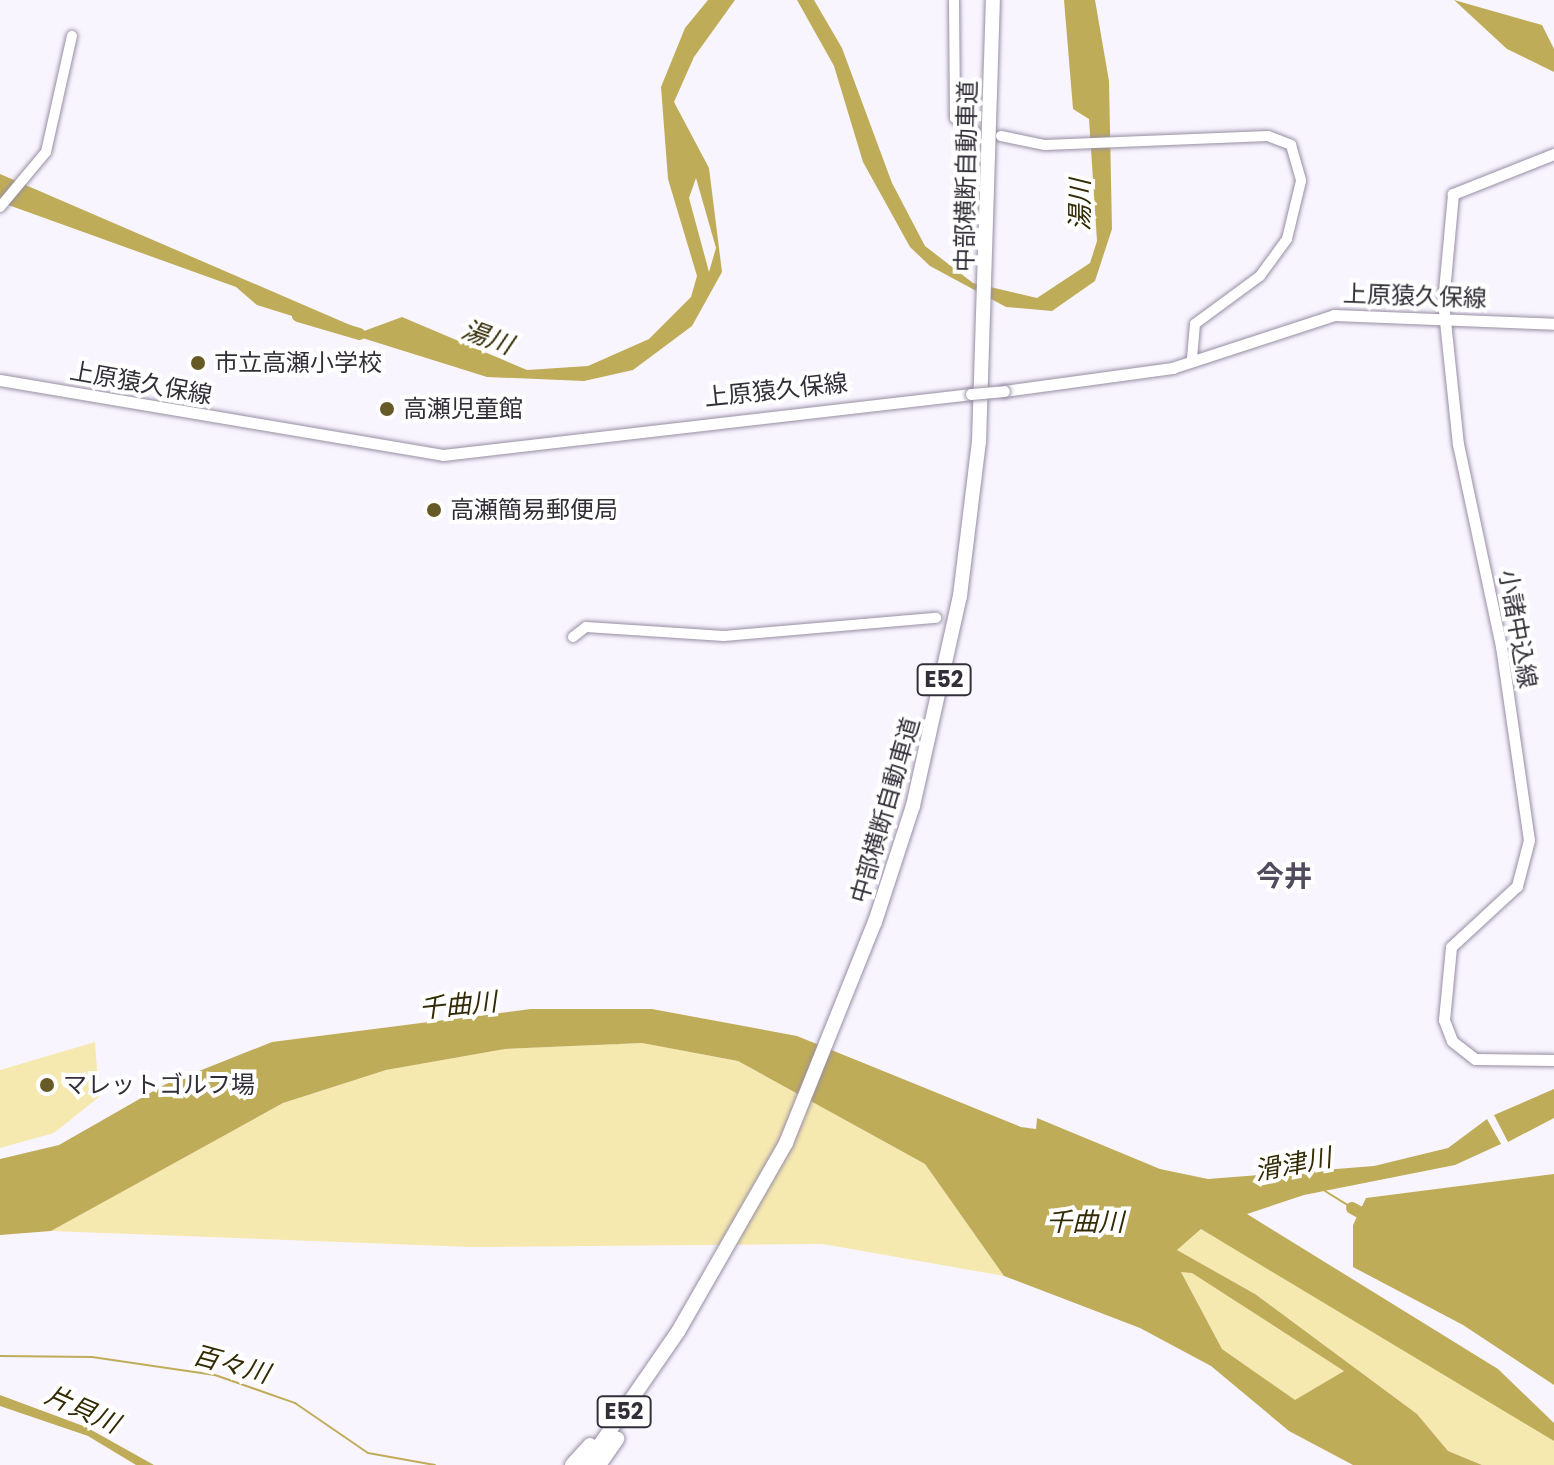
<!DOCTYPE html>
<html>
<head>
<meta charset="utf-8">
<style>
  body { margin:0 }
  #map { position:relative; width:1554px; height:1465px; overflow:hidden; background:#f9f5ff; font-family:Poppins,"Noto Sans JP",sans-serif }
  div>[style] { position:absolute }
  .green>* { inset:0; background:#f6e9b0 }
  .water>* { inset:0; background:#bfac59 }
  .stream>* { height:2px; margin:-1px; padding:0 1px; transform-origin:1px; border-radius:1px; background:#bfac59 }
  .river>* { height:12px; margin:-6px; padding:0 6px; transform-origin:6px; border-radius:6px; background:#bfac59 }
  .roads { filter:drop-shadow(0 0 2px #978ea3) drop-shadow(0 0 2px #978ea3) }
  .tertiary>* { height:10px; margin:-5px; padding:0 5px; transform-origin:5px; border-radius:5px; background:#fff }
  .secondary>* { height:11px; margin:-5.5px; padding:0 5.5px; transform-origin:5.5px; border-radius:5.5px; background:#fff }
  .motorway>* { height:14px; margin:-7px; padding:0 7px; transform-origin:7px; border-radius:7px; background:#fff }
  .bridges { filter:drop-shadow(0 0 2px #978ea3) drop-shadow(0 0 2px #978ea3) }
  .secondary-bridge>* { height:11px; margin:-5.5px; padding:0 5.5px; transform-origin:5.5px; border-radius:5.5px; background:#fff }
  .dots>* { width:22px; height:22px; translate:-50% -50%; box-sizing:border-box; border:4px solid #fff; border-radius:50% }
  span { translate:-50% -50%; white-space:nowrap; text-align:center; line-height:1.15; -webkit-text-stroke:8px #fff; paint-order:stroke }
  .shield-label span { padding:2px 6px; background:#fff; border:2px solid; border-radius:6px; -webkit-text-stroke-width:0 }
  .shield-label { font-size:22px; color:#332f38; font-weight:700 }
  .street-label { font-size:24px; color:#332f38 }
  .poi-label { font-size:24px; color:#332f38 }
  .left { translate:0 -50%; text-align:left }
  .water-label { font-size:26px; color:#332b05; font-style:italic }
  .quarter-label { font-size:28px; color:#524a5d; font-weight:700 }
</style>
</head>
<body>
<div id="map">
  <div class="green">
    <div style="clip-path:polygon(95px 1042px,99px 1097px,54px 1133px,0 1148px,0 1070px)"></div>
    <div style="clip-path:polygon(642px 1043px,738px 1061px,925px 1164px,1004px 1276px,823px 1244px,471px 1247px,51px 1231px,283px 1103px,386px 1070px,505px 1049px)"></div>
    <div style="clip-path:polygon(1201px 1229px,1479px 1390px,1554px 1441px,1554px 1465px,1482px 1465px,1448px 1451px,1417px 1414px,1255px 1294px,1177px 1250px)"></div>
    <div style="clip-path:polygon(1181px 1272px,1192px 1272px,1345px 1370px,1296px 1401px,1222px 1349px)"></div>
  </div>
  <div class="water">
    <div style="clip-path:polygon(evenodd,708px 0,735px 0,694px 57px,674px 102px,709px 168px,722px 272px,692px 326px,633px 370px,584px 381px,487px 377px,257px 305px,236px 287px,0 202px,0 174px,364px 331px,402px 317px,527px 370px,588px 366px,649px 339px,691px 297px,697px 276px,668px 179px,661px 87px,685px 28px,708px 0,696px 178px,716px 248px,709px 272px,689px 198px,696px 178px)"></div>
    <div style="clip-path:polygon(797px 0,814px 0,842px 48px,892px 183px,925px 246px,973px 283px,1037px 298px,1090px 263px,1097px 241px,1089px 119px,1073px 109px,1064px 0,1095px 0,1109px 81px,1112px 229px,1095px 281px,1052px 311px,1006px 307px,930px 266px,910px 247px,863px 162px,834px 66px)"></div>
    <div style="clip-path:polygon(1454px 0,1542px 25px,1554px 49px,1554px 72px,1507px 49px)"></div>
    <div style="clip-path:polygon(evenodd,531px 1009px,652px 1009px,797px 1036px,1021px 1127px,1036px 1129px,1037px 1118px,1160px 1169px,1208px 1179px,1374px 1166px,1448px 1148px,1487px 1119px,1501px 1144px,1455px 1165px,1304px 1195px,1247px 1214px,1498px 1369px,1554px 1423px,1554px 1441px,1201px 1229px,1177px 1250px,1255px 1294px,1417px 1414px,1448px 1451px,1482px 1465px,1353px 1465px,1289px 1431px,1211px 1366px,1140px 1328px,1004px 1276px,925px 1164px,738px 1061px,642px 1043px,505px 1049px,386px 1070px,283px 1103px,51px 1231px,0 1235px,0 1159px,59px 1145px,164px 1085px,272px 1042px,531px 1009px,1181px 1272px,1192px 1273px,1344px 1371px,1295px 1400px,1222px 1349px,1181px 1272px)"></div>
    <div style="clip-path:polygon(1554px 1089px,1554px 1118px,1508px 1142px,1494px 1115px)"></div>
    <div style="clip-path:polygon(1554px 1174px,1554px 1385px,1463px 1325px,1353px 1267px,1353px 1225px,1366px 1198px)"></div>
    <div style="clip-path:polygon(0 1395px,86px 1427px,154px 1465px,136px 1465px,88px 1436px,0 1406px)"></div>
  </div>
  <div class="stream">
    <div style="left:1325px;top:1191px;width:32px;rotate:32deg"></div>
    <div style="left:0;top:1356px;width:92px;rotate:0.6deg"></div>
    <div style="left:92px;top:1357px;width:124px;rotate:8.3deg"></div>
    <div style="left:215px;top:1375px;width:85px;rotate:19.3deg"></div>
    <div style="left:295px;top:1403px;width:88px;rotate:34.4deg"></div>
    <div style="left:368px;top:1453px;width:68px;rotate:10.2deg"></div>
  </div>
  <div class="river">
    <div style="left:298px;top:316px;width:64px;rotate:16.4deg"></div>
    <div style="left:1352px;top:1208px;width:25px;rotate:29deg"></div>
  </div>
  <div class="roads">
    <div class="tertiary">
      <div style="left:954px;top:0;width:118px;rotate:89.5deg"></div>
      <div style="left:955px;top:118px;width:22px;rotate:34deg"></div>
      <div style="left:1001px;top:136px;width:45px;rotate:11.6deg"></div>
      <div style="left:1045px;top:145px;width:223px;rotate:-2.3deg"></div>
      <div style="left:1268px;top:136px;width:25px;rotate:21deg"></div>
      <div style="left:1291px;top:145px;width:37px;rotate:74deg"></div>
      <div style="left:1301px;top:181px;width:60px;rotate:103.6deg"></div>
      <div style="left:1287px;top:239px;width:46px;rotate:126.1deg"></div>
      <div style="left:1260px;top:276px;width:81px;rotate:143.6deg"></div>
      <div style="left:1195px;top:324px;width:38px;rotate:95deg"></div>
      <div style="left:0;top:207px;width:72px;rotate:-50.1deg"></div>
      <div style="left:46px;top:152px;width:119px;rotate:-77.4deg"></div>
      <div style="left:573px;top:637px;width:16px;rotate:-38deg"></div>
      <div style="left:586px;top:627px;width:138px;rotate:3.7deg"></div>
      <div style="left:724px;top:636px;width:213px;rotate:-4.9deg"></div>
    </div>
    <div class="secondary">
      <div style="left:1554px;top:154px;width:109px;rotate:158.4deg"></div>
      <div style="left:1453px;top:194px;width:108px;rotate:95.3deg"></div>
      <div style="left:1443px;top:302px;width:143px;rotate:84deg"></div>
      <div style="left:1458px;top:444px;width:207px;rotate:78deg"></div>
      <div style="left:1501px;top:646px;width:196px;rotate:81.8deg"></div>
      <div style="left:1529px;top:840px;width:48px;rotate:104.6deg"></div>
      <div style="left:1517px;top:886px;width:90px;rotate:137.3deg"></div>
      <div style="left:1451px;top:947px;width:73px;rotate:95.5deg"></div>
      <div style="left:1444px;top:1020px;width:22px;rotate:69deg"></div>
      <div style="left:1452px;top:1041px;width:29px;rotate:38deg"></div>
      <div style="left:1475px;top:1059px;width:79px;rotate:0.7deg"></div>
      <div style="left:0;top:380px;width:449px;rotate:9.6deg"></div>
      <div style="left:443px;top:455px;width:532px;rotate:-6.59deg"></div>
      <div style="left:1004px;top:391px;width:170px;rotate:-7.8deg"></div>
      <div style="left:1172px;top:368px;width:170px;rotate:-18.1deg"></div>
      <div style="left:1334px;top:315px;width:220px;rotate:2.3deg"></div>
    </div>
    <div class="motorway">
      <div style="left:572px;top:1465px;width:27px;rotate:-48deg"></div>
      <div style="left:586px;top:1465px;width:164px;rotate:-55.4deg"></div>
      <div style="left:679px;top:1330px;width:215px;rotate:-60.2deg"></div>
      <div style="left:786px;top:1143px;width:238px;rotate:-68.1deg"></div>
      <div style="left:875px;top:922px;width:122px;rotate:-71.9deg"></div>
      <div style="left:913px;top:806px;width:215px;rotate:-77.4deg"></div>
      <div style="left:960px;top:596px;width:155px;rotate:-83deg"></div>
      <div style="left:979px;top:442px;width:442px;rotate:-88.2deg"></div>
      <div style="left:599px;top:1465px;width:32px;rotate:-55deg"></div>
    </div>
  </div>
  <div class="bridges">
    <div class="secondary-bridge">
      <div style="left:971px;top:394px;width:33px;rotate:-5deg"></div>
    </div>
  </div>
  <div class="dots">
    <div style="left:198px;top:363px;background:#665b27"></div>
    <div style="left:387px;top:409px;background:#665b27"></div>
    <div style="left:434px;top:510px;background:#665b27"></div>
    <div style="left:47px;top:1085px;background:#665b27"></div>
  </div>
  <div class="shield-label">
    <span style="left:944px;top:680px">E52</span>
    <span style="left:624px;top:1412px">E52</span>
  </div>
  <div class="street-label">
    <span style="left:966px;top:176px;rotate:-89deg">中部横断自動車道</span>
    <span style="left:1415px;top:296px;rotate:2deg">上原猿久保線</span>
    <span style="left:141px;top:383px;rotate:10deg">上原猿久保線</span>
    <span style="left:776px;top:390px;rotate:-6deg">上原猿久保線</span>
    <span style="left:1518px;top:629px;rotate:80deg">小諸中込線</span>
    <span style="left:885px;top:810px;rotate:-74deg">中部横断自動車道</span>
  </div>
  <div class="poi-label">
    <span class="left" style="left:214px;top:363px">市立高瀬小学校</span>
    <span class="left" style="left:403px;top:409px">高瀬児童館</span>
    <span class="left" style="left:450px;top:510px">高瀬簡易郵便局</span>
    <span class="left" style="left:63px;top:1085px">マレットゴルフ場</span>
  </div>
  <div class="water-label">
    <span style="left:1081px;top:205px;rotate:-90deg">湯川</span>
    <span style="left:487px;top:338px;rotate:20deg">湯川</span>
    <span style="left:458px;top:1006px;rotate:-6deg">千曲川</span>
    <span style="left:1293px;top:1165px;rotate:-11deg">滑津川</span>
    <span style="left:1085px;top:1223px">千曲川</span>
    <span style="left:231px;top:1365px;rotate:15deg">百々川</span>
    <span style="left:82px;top:1410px;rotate:24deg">片貝川</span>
  </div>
  <div class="quarter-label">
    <span style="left:1284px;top:877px">今井</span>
  </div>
</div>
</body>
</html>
